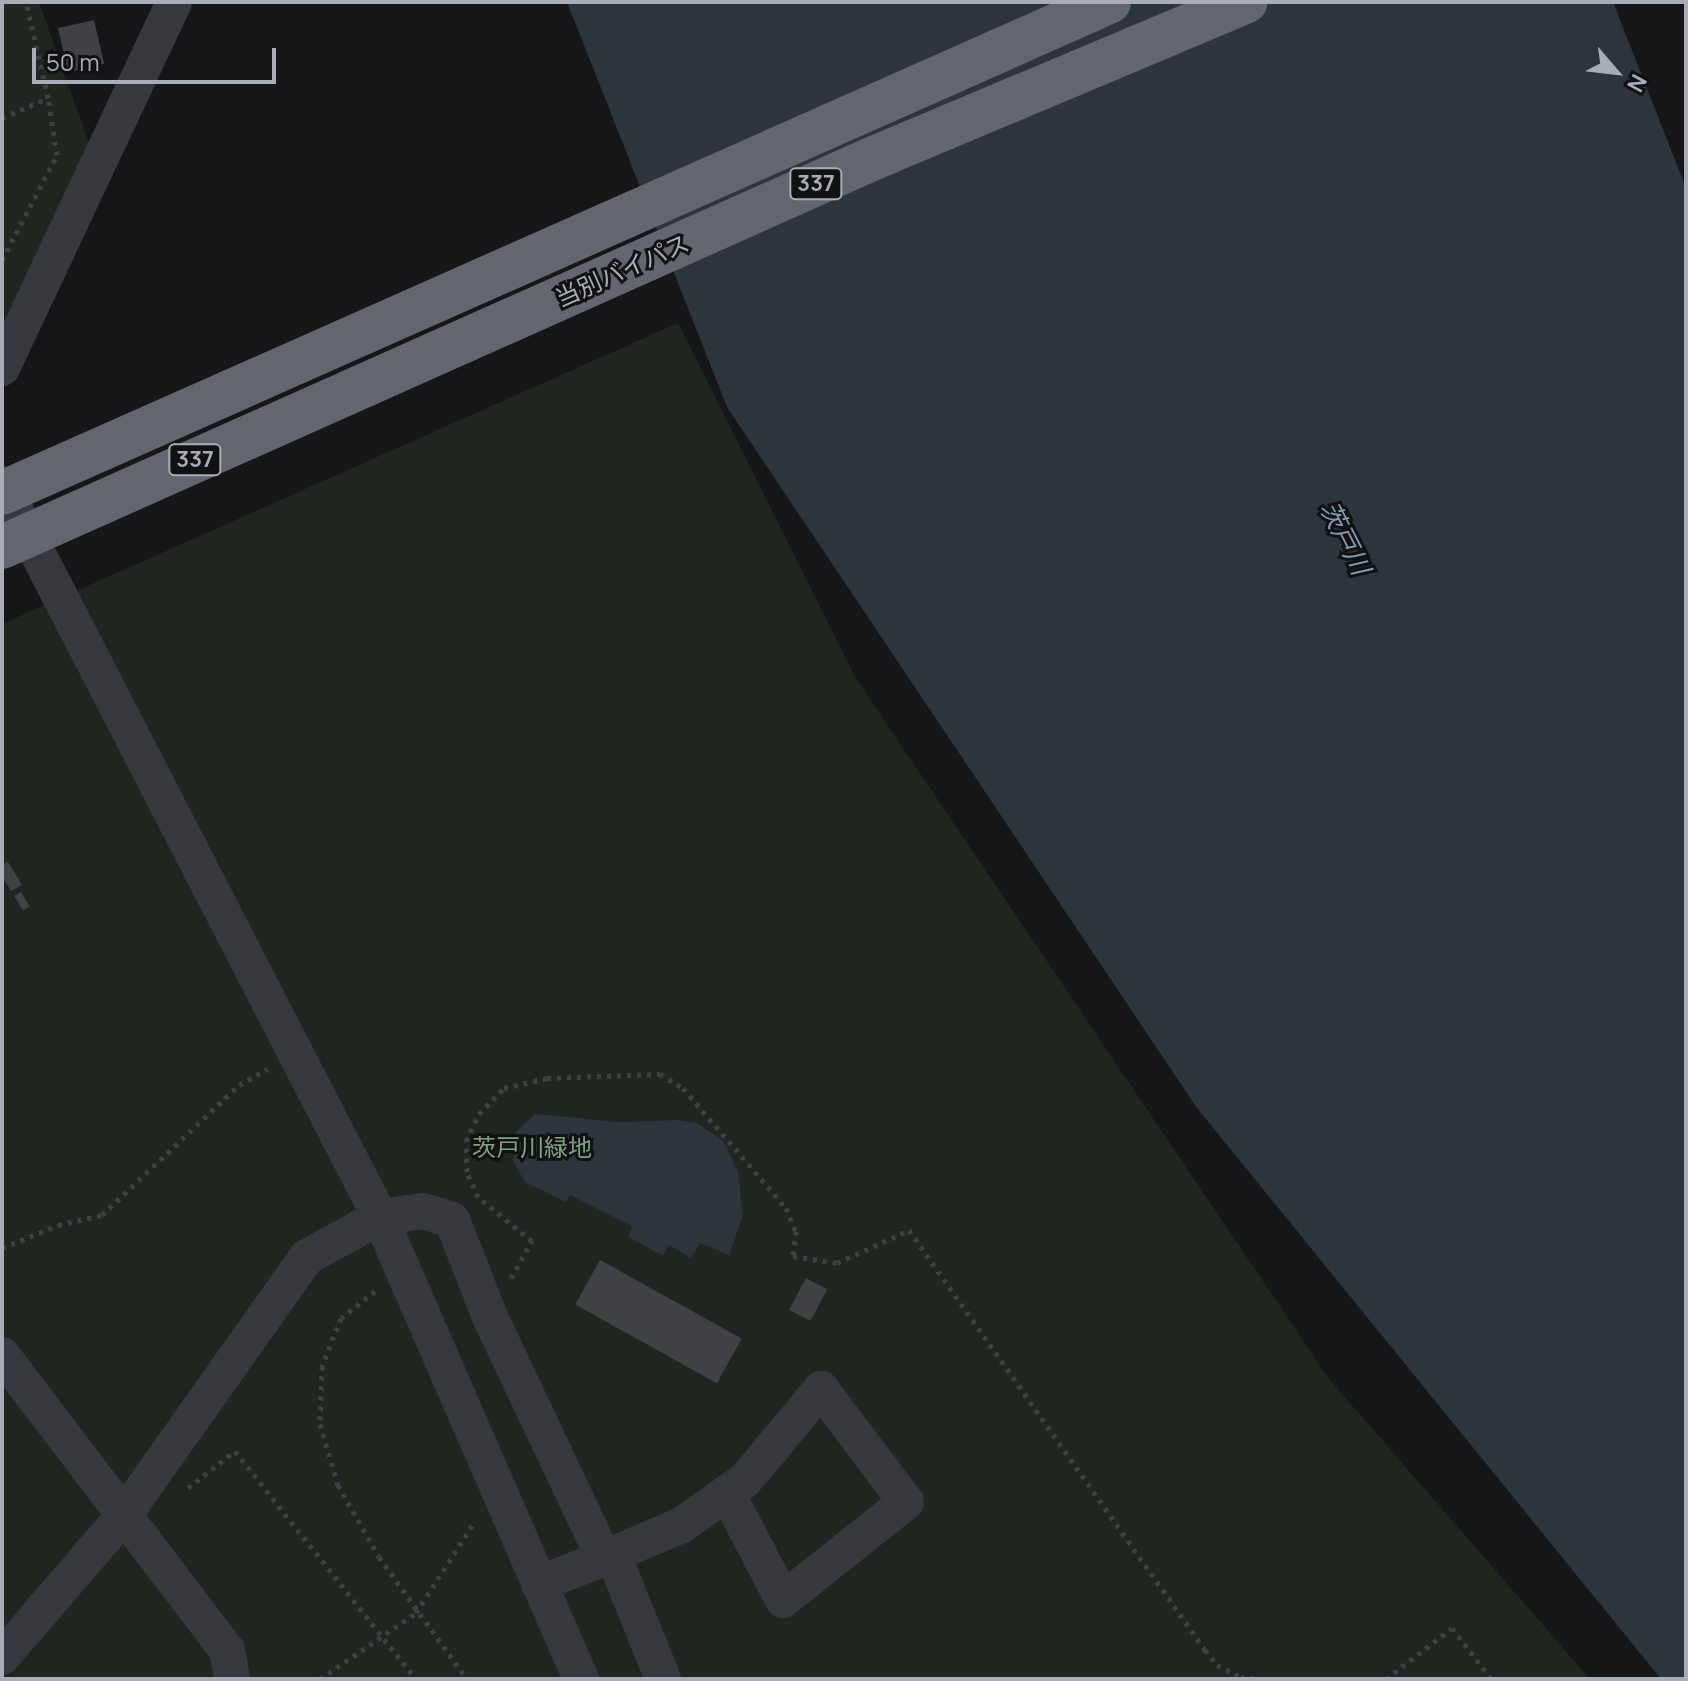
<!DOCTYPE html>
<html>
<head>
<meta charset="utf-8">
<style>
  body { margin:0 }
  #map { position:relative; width:1688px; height:1681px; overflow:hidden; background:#161618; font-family:Manrope,"Noto Sans JP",sans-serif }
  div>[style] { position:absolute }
  .green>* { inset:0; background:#1e261f }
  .water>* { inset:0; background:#2c353c }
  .building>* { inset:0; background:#404145; transform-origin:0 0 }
  .path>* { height:5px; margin-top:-2.5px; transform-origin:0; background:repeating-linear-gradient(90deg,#3d3f44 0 4px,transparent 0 10px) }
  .minor>* { height:36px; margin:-18px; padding:0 18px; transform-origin:18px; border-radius:18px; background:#37383d }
  .highway>* { height:44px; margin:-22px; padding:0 22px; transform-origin:22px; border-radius:22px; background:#63666e }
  span { translate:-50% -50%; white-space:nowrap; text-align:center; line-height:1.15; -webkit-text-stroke:6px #111113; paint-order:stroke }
  .shield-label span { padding:2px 6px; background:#111113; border:2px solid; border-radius:6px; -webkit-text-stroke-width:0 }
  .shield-label { font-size:22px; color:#a8adb8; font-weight:700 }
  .street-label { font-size:24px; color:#a8adb8 }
  .park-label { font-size:24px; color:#7fa381 }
  .water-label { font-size:26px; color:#7f9bb3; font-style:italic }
  .frame { position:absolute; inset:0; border:4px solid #a8adb8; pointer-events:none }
  .north { position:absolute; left:1576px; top:32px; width:80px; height:80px; -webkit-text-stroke:6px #111113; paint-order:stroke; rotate:118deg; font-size:22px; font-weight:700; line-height:32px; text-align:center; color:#a8adb8 }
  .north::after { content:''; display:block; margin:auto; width:28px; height:36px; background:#a8adb8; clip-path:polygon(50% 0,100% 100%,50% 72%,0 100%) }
  .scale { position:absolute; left:32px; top:48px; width:244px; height:36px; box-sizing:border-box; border:4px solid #a8adb8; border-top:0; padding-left:10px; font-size:24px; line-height:28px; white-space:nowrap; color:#a8adb8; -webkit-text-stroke:6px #111113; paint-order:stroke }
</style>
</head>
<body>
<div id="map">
  <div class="green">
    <div style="clip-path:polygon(2px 2px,39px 2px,91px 149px,2px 324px)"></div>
    <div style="clip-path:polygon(678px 323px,855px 677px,1329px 1379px,1590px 1679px,2px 1679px,2px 624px)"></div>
  </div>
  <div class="water">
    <div style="clip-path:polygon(567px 2px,1613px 2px,1686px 188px,1686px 1679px,1661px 1679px,1197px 1108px,727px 407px)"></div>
    <div style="clip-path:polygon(535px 1114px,618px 1122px,677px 1120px,697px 1123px,724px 1142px,738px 1172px,743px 1215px,729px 1255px,700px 1243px,691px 1258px,669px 1245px,663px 1256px,629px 1237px,632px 1226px,570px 1195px,566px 1202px,525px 1182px,513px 1161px,516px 1132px)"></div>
  </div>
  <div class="building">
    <div style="left:94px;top:20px;width:45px;height:37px;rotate:77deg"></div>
    <div style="clip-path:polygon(8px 862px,22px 885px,11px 891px,2px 876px,2px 865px)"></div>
    <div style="left:21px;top:892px;width:17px;height:8px;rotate:59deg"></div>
    <div style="left:600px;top:1260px;width:162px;height:51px;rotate:29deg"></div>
    <div style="left:806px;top:1278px;width:24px;height:36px;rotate:28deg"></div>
  </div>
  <div class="path">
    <div style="left:2px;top:118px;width:50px;rotate:-23.5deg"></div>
    <div style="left:48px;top:98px;width:98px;rotate:-102.9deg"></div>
    <div style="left:2px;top:260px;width:119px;rotate:-62.4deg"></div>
    <div style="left:57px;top:155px;width:58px;rotate:-99deg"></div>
    <div style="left:2px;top:1248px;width:61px;rotate:-22.3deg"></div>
    <div style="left:58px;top:1225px;width:45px;rotate:-12.8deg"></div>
    <div style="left:102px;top:1215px;width:189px;rotate:-43.5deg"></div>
    <div style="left:239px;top:1085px;width:33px;rotate:-29deg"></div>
    <div style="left:511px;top:1278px;width:43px;rotate:-60.4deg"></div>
    <div style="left:532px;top:1241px;width:70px;rotate:-140.8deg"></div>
    <div style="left:478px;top:1197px;width:27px;rotate:-114deg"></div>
    <div style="left:467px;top:1172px;width:31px;rotate:-92deg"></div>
    <div style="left:466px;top:1141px;width:30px;rotate:-64deg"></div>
    <div style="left:479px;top:1114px;width:36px;rotate:-46deg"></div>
    <div style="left:504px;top:1088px;width:44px;rotate:-13.1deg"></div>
    <div style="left:547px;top:1078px;width:113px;rotate:-2deg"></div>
    <div style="left:660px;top:1074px;width:27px;rotate:31deg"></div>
    <div style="left:683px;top:1088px;width:158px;rotate:49.4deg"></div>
    <div style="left:786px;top:1208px;width:25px;rotate:67deg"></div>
    <div style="left:796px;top:1231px;width:25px;rotate:97deg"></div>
    <div style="left:793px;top:1256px;width:45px;rotate:9deg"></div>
    <div style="left:837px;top:1263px;width:79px;rotate:-24.6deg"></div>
    <div style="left:909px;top:1230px;width:514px;rotate:54.83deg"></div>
    <div style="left:1205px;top:1650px;width:19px;rotate:51deg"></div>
    <div style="left:1217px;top:1665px;width:27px;rotate:27deg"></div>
    <div style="left:1241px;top:1677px;width:20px;rotate:6deg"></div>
    <div style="left:375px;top:1291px;width:43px;rotate:141.5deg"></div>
    <div style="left:341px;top:1318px;width:52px;rotate:111.6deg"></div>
    <div style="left:322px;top:1366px;width:58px;rotate:92deg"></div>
    <div style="left:320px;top:1424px;width:64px;rotate:73.6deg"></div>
    <div style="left:338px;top:1485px;width:83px;rotate:60.3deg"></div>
    <div style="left:379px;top:1557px;width:150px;rotate:54.2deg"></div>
    <div style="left:188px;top:1488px;width:60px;rotate:-38.2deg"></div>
    <div style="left:235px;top:1451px;width:291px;rotate:51.6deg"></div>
    <div style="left:320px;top:1679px;width:116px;rotate:-34.5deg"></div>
    <div style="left:416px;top:1613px;width:109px;rotate:-57.3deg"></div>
    <div style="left:1386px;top:1679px;width:83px;rotate:-37.7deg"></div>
    <div style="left:1452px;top:1628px;width:64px;rotate:52.6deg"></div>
  </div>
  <div class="minor">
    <div style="left:2px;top:368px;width:404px;rotate:-64.8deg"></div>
    <div style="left:2px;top:484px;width:825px;rotate:62.72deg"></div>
    <div style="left:380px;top:1217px;width:504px;rotate:66.49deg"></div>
    <div style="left:2px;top:1355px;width:371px;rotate:52.7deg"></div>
    <div style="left:227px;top:1650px;width:29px;rotate:80deg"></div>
    <div style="left:613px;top:1555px;width:134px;rotate:68deg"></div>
    <div style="left:539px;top:1584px;width:70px;rotate:-21.8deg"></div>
    <div style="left:2px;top:1657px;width:187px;rotate:-49.3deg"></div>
    <div style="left:124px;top:1515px;width:316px;rotate:-54.7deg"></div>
    <div style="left:307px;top:1257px;width:83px;rotate:-28.7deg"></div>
    <div style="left:380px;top:1217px;width:43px;rotate:-7.9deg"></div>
    <div style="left:423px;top:1211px;width:30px;rotate:17deg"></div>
    <div style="left:452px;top:1220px;width:104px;rotate:68.6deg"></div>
    <div style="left:490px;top:1317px;width:267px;rotate:64.7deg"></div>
    <div style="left:604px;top:1558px;width:85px;rotate:-22.9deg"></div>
    <div style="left:682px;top:1525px;width:77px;rotate:-35.5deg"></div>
    <div style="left:745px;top:1480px;width:119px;rotate:-50.1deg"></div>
    <div style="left:821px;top:1389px;width:141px;rotate:53deg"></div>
    <div style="left:906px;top:1502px;width:157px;rotate:141.5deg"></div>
    <div style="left:783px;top:1600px;width:121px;rotate:-117.6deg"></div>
  </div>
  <div class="highway">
    <div style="left:2px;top:493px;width:1211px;rotate:-23.92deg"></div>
    <div style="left:2px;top:547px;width:955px;rotate:-24.04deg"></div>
    <div style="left:874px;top:158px;width:403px;rotate:-22.8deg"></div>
  </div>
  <div class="shield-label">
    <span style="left:816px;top:184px">337</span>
    <span style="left:195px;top:460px">337</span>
  </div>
  <div class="street-label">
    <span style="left:622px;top:270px;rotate:-24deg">当別バイパス</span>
  </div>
  <div class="park-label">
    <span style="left:532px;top:1147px">茨戸川緑地</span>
  </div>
  <div class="water-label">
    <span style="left:1345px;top:538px;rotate:63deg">茨戸川</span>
  </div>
  <div class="frame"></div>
  <div class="north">N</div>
  <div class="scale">50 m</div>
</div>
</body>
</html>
